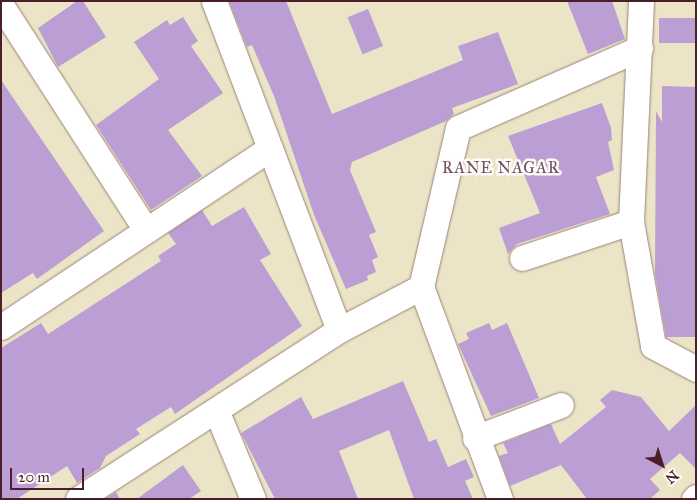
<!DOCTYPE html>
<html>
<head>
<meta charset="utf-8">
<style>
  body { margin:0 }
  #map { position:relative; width:697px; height:500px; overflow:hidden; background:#ece4c6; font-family:"IM FELL Great Primer",serif }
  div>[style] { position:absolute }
  .building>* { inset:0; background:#bb9fd4; transform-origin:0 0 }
  .roads { filter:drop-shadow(0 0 1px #9b8278) drop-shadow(0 0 1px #9b8278) }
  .minor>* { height:25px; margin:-12.5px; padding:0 12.5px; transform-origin:12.5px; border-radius:12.5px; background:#fff }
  span { translate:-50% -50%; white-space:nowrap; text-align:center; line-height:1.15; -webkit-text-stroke:5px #fdfcf7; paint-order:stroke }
  .neighbourhood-label { font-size:16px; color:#724c66; letter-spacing:1px }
  .frame { position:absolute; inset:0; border:2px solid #4a1f2b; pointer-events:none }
  .north { position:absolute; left:637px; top:440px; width:50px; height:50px; -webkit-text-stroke:4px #fdfcf7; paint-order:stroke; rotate:140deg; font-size:14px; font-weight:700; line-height:20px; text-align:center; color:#4a1f2b }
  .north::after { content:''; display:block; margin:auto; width:18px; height:22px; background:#4a1f2b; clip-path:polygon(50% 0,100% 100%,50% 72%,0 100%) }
  .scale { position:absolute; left:10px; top:468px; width:74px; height:22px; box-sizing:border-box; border:2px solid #4a1f2b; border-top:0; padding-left:6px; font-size:15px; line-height:18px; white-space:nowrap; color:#4a1f2b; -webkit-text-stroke:4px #fdfcf7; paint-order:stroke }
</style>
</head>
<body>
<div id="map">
  <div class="building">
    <div style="clip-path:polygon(77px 1px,83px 1px,106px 37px,58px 67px,38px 28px)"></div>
    <div style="clip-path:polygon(229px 1px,286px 1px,332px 114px,463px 60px,458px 46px,498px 32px,518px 84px,452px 108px,454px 114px,446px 121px,352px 162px,350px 170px,376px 232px,369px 235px,378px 257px,372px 260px,376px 272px,367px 276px,368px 280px,346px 289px,314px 215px,274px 96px,252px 45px,247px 47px)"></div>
    <div style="clip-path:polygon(567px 1px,612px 1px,625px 39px,588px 54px)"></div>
    <div style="left:368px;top:9px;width:40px;height:22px;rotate:68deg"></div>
    <div style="clip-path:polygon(183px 17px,198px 41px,191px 46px,223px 93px,168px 130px,202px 176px,151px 210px,96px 125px,159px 79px,134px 42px,167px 20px,170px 25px)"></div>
    <div style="left:659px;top:18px;width:37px;height:25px"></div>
    <div style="clip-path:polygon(1px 80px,104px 231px,37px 279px,33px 273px,1px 293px)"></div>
    <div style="clip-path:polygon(662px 86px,696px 87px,696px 337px,666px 337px,655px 274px,656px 111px,662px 122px)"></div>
    <div style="clip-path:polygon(602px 103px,611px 128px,612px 140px,608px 142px,614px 170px,596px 177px,610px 214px,517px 244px,508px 254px,499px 228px,540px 213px,508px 136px)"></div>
    <div style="clip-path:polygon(244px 207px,271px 254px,260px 260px,302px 326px,175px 414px,171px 407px,136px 429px,140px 434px,106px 456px,100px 468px,77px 483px,67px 466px,17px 499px,1px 499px,1px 348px,41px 323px,48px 334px,161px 261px,158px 256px,176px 244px,168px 233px,202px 210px,212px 226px)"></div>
    <div style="clip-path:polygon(489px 323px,492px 330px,507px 323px,539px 398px,491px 416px,458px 344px,469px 339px,466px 333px)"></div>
    <div style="clip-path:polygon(403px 381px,429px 442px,436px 439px,448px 467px,466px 459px,474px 477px,465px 481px,473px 499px,414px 499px,389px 430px,339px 451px,358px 499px,275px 499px,241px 433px,301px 397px,313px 419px)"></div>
    <div style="clip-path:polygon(612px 390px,641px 397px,669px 431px,696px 405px,696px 469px,680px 453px,650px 479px,660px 490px,650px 499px,587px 499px,561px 465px,510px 486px,499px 456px,508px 453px,503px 443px,551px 424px,560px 444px,606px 407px,600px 400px)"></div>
    <div style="clip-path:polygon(183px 465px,201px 491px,189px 499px,137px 499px)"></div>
    <div style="clip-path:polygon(116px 492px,120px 499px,105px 499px)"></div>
  </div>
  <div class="roads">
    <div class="minor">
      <div style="left:214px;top:1px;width:352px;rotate:69.2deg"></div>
      <div style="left:641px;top:1px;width:221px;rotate:92.6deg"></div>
      <div style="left:631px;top:222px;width:126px;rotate:79.9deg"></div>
      <div style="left:653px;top:346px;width:49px;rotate:28.1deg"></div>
      <div style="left:1px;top:5px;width:268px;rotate:57.2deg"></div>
      <div style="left:522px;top:258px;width:115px;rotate:-18.3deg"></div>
      <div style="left:1px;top:327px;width:323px;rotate:-33.6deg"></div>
      <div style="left:216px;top:410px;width:96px;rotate:67.4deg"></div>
      <div style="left:475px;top:438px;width:92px;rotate:-21deg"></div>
      <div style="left:78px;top:499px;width:311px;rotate:-32.9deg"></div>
      <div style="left:339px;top:330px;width:93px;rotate:-27.7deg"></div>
      <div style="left:500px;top:499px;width:226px;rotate:-110.4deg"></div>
      <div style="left:421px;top:287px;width:163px;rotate:-76.9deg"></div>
      <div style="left:458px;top:128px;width:199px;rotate:-23.7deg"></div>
      <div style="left:694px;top:499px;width:3px;rotate:-45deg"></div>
    </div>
  </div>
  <div class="neighbourhood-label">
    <span style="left:501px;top:168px">RANE NAGAR</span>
  </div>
  <div class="frame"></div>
  <div class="north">N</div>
  <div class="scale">20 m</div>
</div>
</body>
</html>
